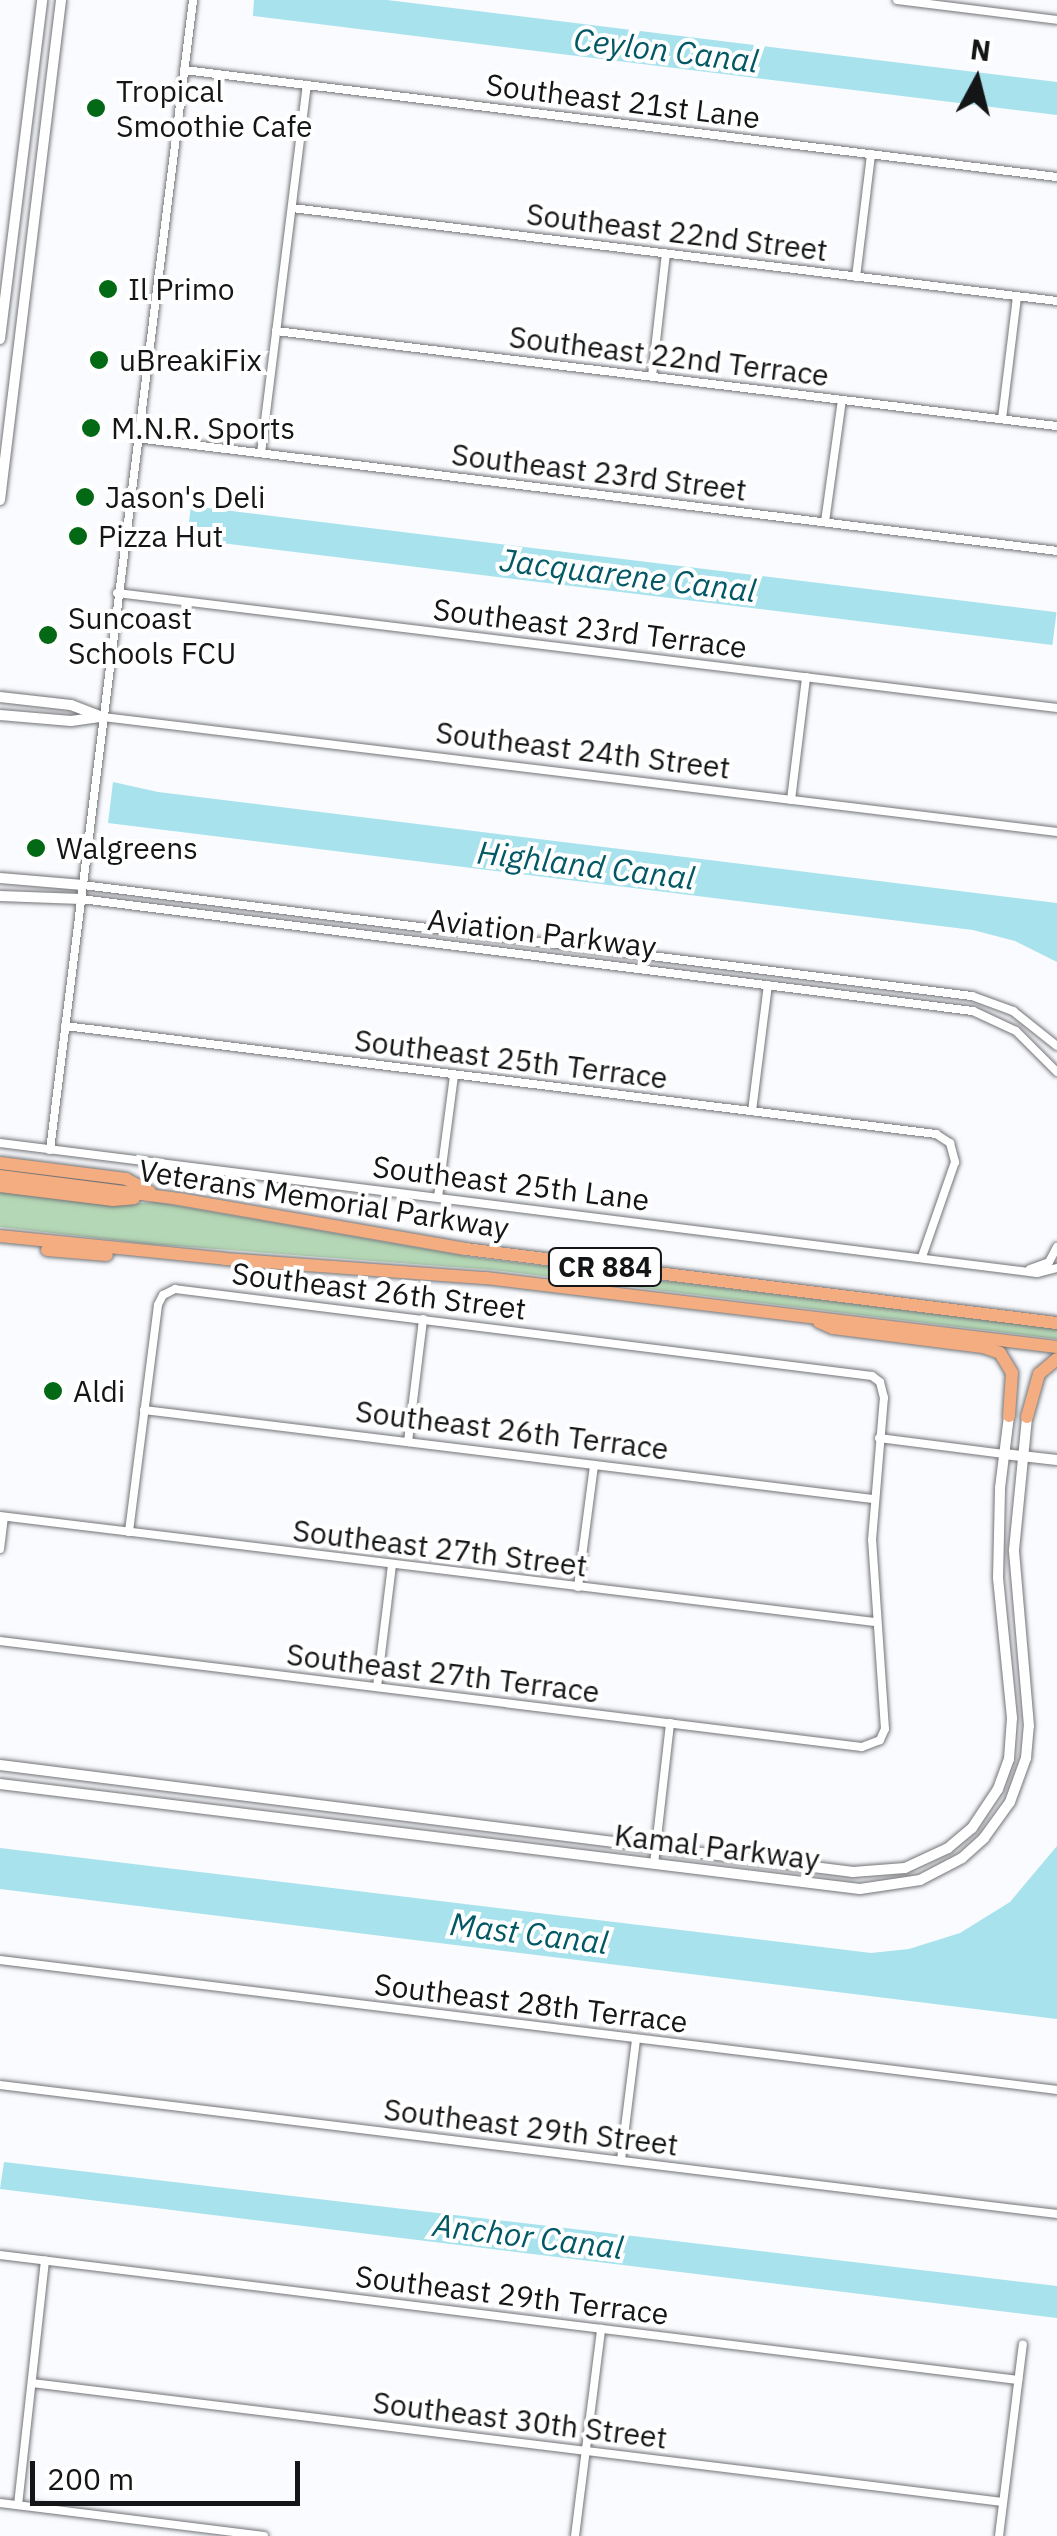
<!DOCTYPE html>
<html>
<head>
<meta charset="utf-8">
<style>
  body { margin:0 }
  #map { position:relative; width:1057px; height:2536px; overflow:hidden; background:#f9fbfe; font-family:"IBM Plex Sans",sans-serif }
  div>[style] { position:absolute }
  .green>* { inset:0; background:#b4d7b5 }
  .water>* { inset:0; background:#a7e2ed; transform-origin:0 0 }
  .roads { filter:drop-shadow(0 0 2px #737477) drop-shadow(0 0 2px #737477) }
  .street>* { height:8px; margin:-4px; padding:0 4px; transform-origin:4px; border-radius:4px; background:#fff }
  .secondary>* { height:10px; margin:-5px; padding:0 5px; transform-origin:5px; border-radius:5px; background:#fff }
  .highway>* { height:12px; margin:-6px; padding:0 6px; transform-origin:6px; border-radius:6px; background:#f3ad80 }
  .dots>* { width:28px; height:28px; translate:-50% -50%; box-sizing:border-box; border:5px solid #fff; border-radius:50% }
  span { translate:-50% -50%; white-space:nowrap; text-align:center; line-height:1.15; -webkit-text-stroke:8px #fff; paint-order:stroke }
  .shield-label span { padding:2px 8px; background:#fff; border:2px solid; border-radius:8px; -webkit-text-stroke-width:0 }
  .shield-label { font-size:28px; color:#141516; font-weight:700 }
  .poi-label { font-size:30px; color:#141516 }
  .left { translate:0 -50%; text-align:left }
  .street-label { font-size:30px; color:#141516 }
  .water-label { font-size:32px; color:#025865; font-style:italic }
  .north { position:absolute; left:927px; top:30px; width:100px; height:100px; -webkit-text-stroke:8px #fff; paint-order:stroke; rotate:7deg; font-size:28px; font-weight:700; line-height:40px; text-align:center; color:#141516 }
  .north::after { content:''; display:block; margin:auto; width:35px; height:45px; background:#141516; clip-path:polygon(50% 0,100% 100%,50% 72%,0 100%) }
  .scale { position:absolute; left:30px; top:2461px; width:270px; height:45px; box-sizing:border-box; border:5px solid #141516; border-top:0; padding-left:12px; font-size:30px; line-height:35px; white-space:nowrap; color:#141516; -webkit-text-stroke:8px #fff; paint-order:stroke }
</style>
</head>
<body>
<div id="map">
  <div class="green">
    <div style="clip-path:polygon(0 1190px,111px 1205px,156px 1202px,471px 1257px,1057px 1329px,1057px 1339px,493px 1270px,149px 1244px,0 1227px)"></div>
  </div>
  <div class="water">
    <div style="clip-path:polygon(254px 0,387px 0,1057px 82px,1057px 115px,253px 16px)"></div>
    <div style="left:191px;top:506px;width:872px;height:33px;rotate:7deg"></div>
    <div style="clip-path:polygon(113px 782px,158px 792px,1057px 903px,1057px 962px,1015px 941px,973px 930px,108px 823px)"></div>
    <div style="clip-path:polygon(1057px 1846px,1057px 2019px,0 1889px,0 1848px,871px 1953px,909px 1949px,960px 1933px,1010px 1902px)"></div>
    <div style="clip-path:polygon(4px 2162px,1057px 2286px,1057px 2318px,0 2189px)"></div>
  </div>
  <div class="roads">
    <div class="street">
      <div style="left:897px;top:0;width:161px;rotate:7.1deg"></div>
      <div style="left:184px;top:70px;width:880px;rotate:6.99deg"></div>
      <div style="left:292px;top:208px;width:771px;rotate:6.93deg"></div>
      <div style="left:856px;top:277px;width:124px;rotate:-83deg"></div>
      <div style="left:276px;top:331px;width:787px;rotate:6.94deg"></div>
      <div style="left:652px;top:376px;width:123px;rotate:-83.5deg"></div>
      <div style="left:1002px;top:419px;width:123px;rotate:-83deg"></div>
      <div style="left:136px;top:438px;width:928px;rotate:6.99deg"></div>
      <div style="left:261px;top:453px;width:371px;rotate:-82.9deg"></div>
      <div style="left:825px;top:522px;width:123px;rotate:-82.1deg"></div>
      <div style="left:117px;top:593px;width:947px;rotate:6.97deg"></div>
      <div style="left:103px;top:717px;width:961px;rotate:6.87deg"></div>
      <div style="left:791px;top:800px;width:124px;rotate:-83deg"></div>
      <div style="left:83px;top:885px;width:896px;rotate:7.12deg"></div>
      <div style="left:972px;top:996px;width:44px;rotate:20.1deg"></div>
      <div style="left:1013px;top:1011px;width:56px;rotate:38.5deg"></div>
      <div style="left:81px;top:899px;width:899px;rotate:7.16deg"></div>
      <div style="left:973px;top:1011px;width:47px;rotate:24.9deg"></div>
      <div style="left:1016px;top:1031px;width:58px;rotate:45deg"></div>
      <div style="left:65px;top:1026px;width:878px;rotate:7.07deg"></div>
      <div style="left:936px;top:1134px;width:17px;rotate:33deg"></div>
      <div style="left:950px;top:1143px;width:20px;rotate:75deg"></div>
      <div style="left:955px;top:1162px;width:101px;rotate:109.2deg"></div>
      <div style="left:752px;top:1111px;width:127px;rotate:-82.8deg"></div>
      <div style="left:0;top:1143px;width:1045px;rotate:7.15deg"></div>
      <div style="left:1037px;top:1273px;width:21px;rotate:-14deg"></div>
      <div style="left:50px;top:1150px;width:1159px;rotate:-82.91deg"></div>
      <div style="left:438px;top:1197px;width:123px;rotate:-82.5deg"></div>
      <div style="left:1030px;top:1269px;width:20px;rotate:-20deg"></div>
      <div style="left:1049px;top:1262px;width:17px;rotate:-62deg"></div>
      <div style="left:144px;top:1410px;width:734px;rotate:6.96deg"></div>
      <div style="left:879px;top:1438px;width:126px;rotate:7.3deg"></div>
      <div style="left:408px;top:1442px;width:124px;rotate:-83deg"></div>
      <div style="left:0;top:1516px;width:881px;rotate:6.91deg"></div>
      <div style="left:0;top:1549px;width:32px;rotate:-83deg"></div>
      <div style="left:578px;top:1587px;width:123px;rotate:-82.5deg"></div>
      <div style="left:0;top:1641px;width:868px;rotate:7.01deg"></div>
      <div style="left:862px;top:1747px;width:19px;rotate:-21deg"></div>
      <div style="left:880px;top:1740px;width:12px;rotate:-66deg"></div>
      <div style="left:885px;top:1729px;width:189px;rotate:-93.9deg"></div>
      <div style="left:872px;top:1540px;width:143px;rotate:-85.2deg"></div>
      <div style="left:884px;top:1398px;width:16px;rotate:-104deg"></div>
      <div style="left:880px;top:1382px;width:10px;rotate:-143deg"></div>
      <div style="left:872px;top:1376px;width:702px;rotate:-172.89deg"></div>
      <div style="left:175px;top:1289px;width:13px;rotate:153deg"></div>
      <div style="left:163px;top:1295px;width:11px;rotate:117deg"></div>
      <div style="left:158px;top:1305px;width:229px;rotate:97.3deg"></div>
      <div style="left:377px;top:1687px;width:123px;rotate:-83deg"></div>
      <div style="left:654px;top:1864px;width:142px;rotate:-83.5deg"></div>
      <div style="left:0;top:1960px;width:1065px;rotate:7.01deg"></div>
      <div style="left:0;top:2085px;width:1065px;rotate:6.96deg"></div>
      <div style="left:621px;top:2160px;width:122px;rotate:-82.9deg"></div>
      <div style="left:0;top:2255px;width:1026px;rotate:7deg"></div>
      <div style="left:32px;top:2383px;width:978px;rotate:6.99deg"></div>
      <div style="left:0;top:2503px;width:266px;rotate:7.1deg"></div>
      <div style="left:18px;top:2505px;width:246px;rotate:-83.7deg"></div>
      <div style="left:575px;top:2536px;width:209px;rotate:-82.8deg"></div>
      <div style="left:999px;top:2536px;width:193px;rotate:-82.9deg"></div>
    </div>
    <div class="secondary">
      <div style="left:0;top:339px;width:342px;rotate:-82.9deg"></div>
      <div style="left:0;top:500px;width:504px;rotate:-83.04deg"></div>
      <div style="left:0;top:697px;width:71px;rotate:6.4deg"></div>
      <div style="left:71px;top:705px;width:34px;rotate:21deg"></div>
      <div style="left:0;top:715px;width:71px;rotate:4.8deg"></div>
      <div style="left:71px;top:721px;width:27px;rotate:-8deg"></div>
      <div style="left:0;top:878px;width:83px;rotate:4.8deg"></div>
      <div style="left:0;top:896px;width:81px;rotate:2.1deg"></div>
      <div style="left:1004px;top:1454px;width:53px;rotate:6.5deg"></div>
      <div style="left:0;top:1765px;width:860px;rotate:7.15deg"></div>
      <div style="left:853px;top:1872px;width:52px;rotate:-4.4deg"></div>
      <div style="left:905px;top:1868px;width:47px;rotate:-24.9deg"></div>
      <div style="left:948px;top:1848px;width:31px;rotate:-40deg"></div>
      <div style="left:972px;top:1828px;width:47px;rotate:-56.3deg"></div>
      <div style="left:998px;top:1789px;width:32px;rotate:-70deg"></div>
      <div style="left:1009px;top:1759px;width:41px;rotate:-85.8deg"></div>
      <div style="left:1012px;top:1718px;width:141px;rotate:-95.7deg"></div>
      <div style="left:998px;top:1578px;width:90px;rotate:-88.7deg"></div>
      <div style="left:1000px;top:1488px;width:73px;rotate:-82.9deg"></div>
      <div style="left:0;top:1784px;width:866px;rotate:6.96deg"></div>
      <div style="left:860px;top:1889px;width:61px;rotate:-8.5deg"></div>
      <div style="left:920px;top:1880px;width:47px;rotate:-27.6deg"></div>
      <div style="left:962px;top:1858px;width:30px;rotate:-42deg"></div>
      <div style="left:984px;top:1838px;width:44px;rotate:-54.2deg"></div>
      <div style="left:1010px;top:1802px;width:47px;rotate:-70deg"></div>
      <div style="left:1026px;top:1758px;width:32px;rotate:-85deg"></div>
      <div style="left:1029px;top:1726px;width:177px;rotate:-94.9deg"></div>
      <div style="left:1014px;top:1550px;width:134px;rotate:-84.4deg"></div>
    </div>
    <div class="highway">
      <div style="left:0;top:1163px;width:127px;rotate:7.2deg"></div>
      <div style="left:126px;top:1179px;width:27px;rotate:28deg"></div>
      <div style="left:0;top:1176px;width:180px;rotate:7.3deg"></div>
      <div style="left:179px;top:1199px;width:291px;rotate:9.9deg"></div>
      <div style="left:466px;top:1249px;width:596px;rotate:7.14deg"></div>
      <div style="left:0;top:1186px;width:114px;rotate:7.1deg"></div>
      <div style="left:113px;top:1200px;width:21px;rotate:-5deg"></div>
      <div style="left:0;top:1236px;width:226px;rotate:5.8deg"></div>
      <div style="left:225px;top:1259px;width:262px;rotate:4.2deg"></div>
      <div style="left:486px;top:1278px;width:575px;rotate:6.89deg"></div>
      <div style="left:47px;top:1250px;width:60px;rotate:4.8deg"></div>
      <div style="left:819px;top:1322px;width:15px;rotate:23deg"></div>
      <div style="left:833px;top:1328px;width:151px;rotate:7.2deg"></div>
      <div style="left:983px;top:1347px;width:18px;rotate:19deg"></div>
      <div style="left:1000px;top:1353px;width:23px;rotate:59deg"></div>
      <div style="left:1012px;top:1373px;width:43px;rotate:94deg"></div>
      <div style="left:1027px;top:1417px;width:45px;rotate:-74.4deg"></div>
      <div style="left:1039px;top:1374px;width:23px;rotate:-40deg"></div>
    </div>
  </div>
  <div class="dots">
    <div style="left:96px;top:108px;background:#036914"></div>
    <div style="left:108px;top:289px;background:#036914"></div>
    <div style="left:99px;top:360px;background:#036914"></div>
    <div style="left:91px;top:428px;background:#036914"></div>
    <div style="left:85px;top:497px;background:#036914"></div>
    <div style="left:78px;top:536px;background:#036914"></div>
    <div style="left:48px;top:635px;background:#036914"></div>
    <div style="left:36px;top:848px;background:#036914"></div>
    <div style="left:53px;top:1391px;background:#036914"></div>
  </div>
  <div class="shield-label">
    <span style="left:605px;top:1267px">CR 884</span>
  </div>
  <div class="poi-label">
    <span class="left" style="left:116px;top:108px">Tropical<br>Smoothie Cafe</span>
    <span class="left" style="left:128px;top:289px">Il Primo</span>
    <span class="left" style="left:119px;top:360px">uBreakiFix</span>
    <span class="left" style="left:111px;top:428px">M.N.R. Sports</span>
    <span class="left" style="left:105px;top:497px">Jason's Deli</span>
    <span class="left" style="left:98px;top:536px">Pizza Hut</span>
    <span class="left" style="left:68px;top:635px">Suncoast<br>Schools FCU</span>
    <span class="left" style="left:56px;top:848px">Walgreens</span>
    <span class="left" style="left:73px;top:1391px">Aldi</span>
  </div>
  <div class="street-label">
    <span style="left:623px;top:101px;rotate:7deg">Southeast 21st Lane</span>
    <span style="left:677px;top:232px;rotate:7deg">Southeast 22nd Street</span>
    <span style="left:669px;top:356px;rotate:7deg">Southeast 22nd Terrace</span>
    <span style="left:599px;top:472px;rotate:7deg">Southeast 23rd Street</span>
    <span style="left:590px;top:628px;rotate:7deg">Southeast 23rd Terrace</span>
    <span style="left:583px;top:750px;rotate:7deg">Southeast 24th Street</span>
    <span style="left:542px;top:933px;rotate:7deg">Aviation Parkway</span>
    <span style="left:511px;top:1059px;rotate:7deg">Southeast 25th Terrace</span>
    <span style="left:511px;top:1183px;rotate:7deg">Southeast 25th Lane</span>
    <span style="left:324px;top:1199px;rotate:9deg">Veterans Memorial Parkway</span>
    <span style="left:379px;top:1291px;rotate:7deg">Southeast 26th Street</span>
    <span style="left:512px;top:1430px;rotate:7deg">Southeast 26th Terrace</span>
    <span style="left:440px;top:1548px;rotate:7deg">Southeast 27th Street</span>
    <span style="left:443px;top:1673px;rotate:7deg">Southeast 27th Terrace</span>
    <span style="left:717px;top:1847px;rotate:7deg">Kamal Parkway</span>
    <span style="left:531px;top:2003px;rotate:7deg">Southeast 28th Terrace</span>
    <span style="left:531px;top:2127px;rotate:7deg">Southeast 29th Street</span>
    <span style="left:512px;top:2295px;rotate:7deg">Southeast 29th Terrace</span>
    <span style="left:520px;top:2420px;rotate:7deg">Southeast 30th Street</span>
  </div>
  <div class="water-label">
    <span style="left:666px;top:50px;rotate:7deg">Ceylon Canal</span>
    <span style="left:628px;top:575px;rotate:7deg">Jacquarene Canal</span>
    <span style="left:586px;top:865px;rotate:7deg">Highland Canal</span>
    <span style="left:529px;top:1933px;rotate:7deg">Mast Canal</span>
    <span style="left:528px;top:2236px;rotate:7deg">Anchor Canal</span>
  </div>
  <div class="north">N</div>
  <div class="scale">200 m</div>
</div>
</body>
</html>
